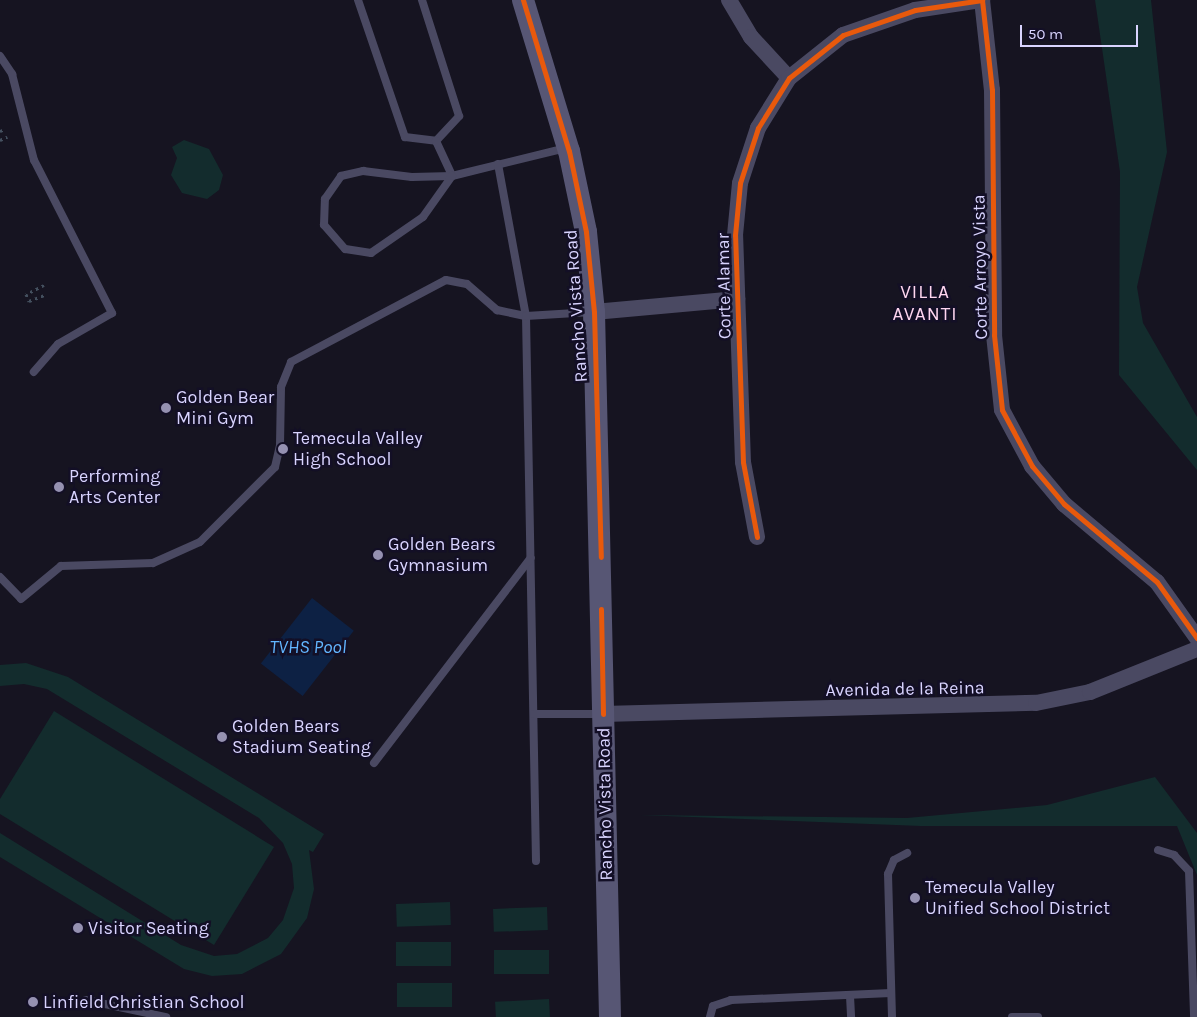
<!DOCTYPE html>
<html>
<head>
<meta charset="utf-8">
<style>
  body { margin:0 }
  #map { position:relative; width:1197px; height:1017px; overflow:hidden; background:#161421; font-family:Karla,sans-serif }
  div>[style] { position:absolute }
  .green>* { inset:0; background:#132c2d; transform-origin:0 0 }
  .water>* { inset:0; background:#0d2144; transform-origin:0 0 }
  .path>* { height:3px; margin-top:-1.5px; transform-origin:0; background:repeating-linear-gradient(90deg,#44505f 0 2.5px,transparent 0 6.5px) }
  .service>* { height:8px; margin:-4px; padding:0 4px; transform-origin:4px; border-radius:4px; background:#4a4962 }
  .minor>* { height:16px; margin:-8px; padding:0 8px; transform-origin:8px; border-radius:8px; background:#4a4962 }
  .secondary>* { height:22px; margin:-11px; padding:0 11px; transform-origin:11px; border-radius:11px; background:#575674 }
  .cycleway>* { height:5px; margin:-2.5px; padding:0 2.5px; transform-origin:2.5px; border-radius:2.5px; background:#e8590c }
  .dots>* { width:14px; height:14px; translate:-50% -50%; box-sizing:border-box; border:2px solid #130f26; border-radius:50% }
  span { translate:-50% -50%; white-space:nowrap; text-align:center; line-height:1.15; -webkit-text-stroke:5px #130f26; paint-order:stroke }
  .street-label { font-size:18px; color:#d9d4ff }
  .poi-label { font-size:18px; color:#d9d4ff }
  .left { translate:0 -50%; text-align:left }
  .neighbourhood-label { font-size:19px; color:#ffd6f0; letter-spacing:1px }
  .water-label { font-size:19px; color:#62b6ff; font-style:italic }
  .scale { position:absolute; left:1020px; top:25px; width:118px; height:22px; box-sizing:border-box; border:2px solid #d9d4ff; border-top:0; padding-left:6px; font-size:15px; line-height:18px; white-space:nowrap; color:#d9d4ff; -webkit-text-stroke:4px #130f26; paint-order:stroke }
</style>
</head>
<body>
<div id="map">
  <div class="green">
    <div style="clip-path:polygon(1095px 0,1151px 0,1167px 152px,1137px 287px,1143px 323px,1197px 417px,1197px 470px,1119px 375px,1120px 172px)"></div>
    <div style="clip-path:polygon(184px 140px,209px 149px,223px 175px,219px 190px,207px 199px,182px 193px,171px 175px,177px 158px,172px 147px)"></div>
    <div style="clip-path:polygon(26px 663px,68px 677px,324px 834px,313px 852px,309px 850px,314px 889px,307px 918px,281px 954px,242px 974px,212px 976px,184px 969px,0 857px,0 833px,181px 945px,214px 956px,237px 954px,268px 938px,283px 920px,294px 888px,292px 864px,283px 843px,259px 818px,47px 689px,24px 684px,0 686px,0 665px)"></div>
    <div style="clip-path:polygon(54px 711px,274px 847px,214px 945px,0 814px,0 799px)"></div>
    <div style="clip-path:polygon(1155px 777px,1197px 833px,1197px 875px,1177px 826px,921px 826px,640px 815px,907px 818px,1047px 805px)"></div>
    <div style="left:450px;top:902px;width:23px;height:54px;rotate:88deg"></div>
    <div style="left:547px;top:907px;width:23px;height:54px;rotate:88deg"></div>
    <div style="left:451px;top:942px;width:24px;height:55px;rotate:90deg"></div>
    <div style="left:549px;top:950px;width:24px;height:55px;rotate:90deg"></div>
    <div style="left:452px;top:983px;width:24px;height:55px;rotate:90deg"></div>
    <div style="left:549px;top:999px;width:18px;height:54px;rotate:87deg"></div>
  </div>
  <div class="water">
    <div style="left:312px;top:598px;width:53px;height:83px;rotate:38deg"></div>
  </div>
  <div class="path">
    <div style="left:0;top:131px;width:5px;rotate:-22deg"></div>
    <div style="left:0;top:140px;width:8px;rotate:-23deg"></div>
    <div style="left:44px;top:285px;width:20px;rotate:153deg"></div>
    <div style="left:26px;top:294px;width:8px;rotate:67deg"></div>
    <div style="left:29px;top:301px;width:17px;rotate:-21deg"></div>
  </div>
  <div class="service">
    <div style="left:358px;top:0;width:145px;rotate:71.1deg"></div>
    <div style="left:405px;top:137px;width:31px;rotate:7deg"></div>
    <div style="left:436px;top:141px;width:34px;rotate:-47deg"></div>
    <div style="left:459px;top:116px;width:122px;rotate:-107.7deg"></div>
    <div style="left:0;top:56px;width:22px;rotate:56deg"></div>
    <div style="left:12px;top:74px;width:89px;rotate:75.7deg"></div>
    <div style="left:34px;top:160px;width:172px;rotate:63deg"></div>
    <div style="left:112px;top:313px;width:62px;rotate:150.1deg"></div>
    <div style="left:58px;top:344px;width:37px;rotate:131deg"></div>
    <div style="left:436px;top:141px;width:38px;rotate:65deg"></div>
    <div style="left:452px;top:176px;width:117px;rotate:-13.8deg"></div>
    <div style="left:498px;top:164px;width:155px;rotate:79.6deg"></div>
    <div style="left:526px;top:316px;width:545px;rotate:88.95deg"></div>
    <div style="left:363px;top:171px;width:49px;rotate:7deg"></div>
    <div style="left:412px;top:177px;width:40px;rotate:-1.4deg"></div>
    <div style="left:452px;top:176px;width:50px;rotate:125.3deg"></div>
    <div style="left:423px;top:217px;width:63px;rotate:145.3deg"></div>
    <div style="left:371px;top:253px;width:26px;rotate:-171deg"></div>
    <div style="left:345px;top:249px;width:32px;rotate:-131deg"></div>
    <div style="left:324px;top:225px;width:26px;rotate:-88deg"></div>
    <div style="left:325px;top:199px;width:28px;rotate:-55deg"></div>
    <div style="left:341px;top:176px;width:23px;rotate:-13deg"></div>
    <div style="left:0;top:577px;width:30px;rotate:46deg"></div>
    <div style="left:21px;top:599px;width:52px;rotate:-39.5deg"></div>
    <div style="left:61px;top:566px;width:92px;rotate:-1.9deg"></div>
    <div style="left:153px;top:563px;width:51px;rotate:-24.1deg"></div>
    <div style="left:200px;top:542px;width:106px;rotate:-45deg"></div>
    <div style="left:275px;top:467px;width:23px;rotate:-77deg"></div>
    <div style="left:280px;top:445px;width:58px;rotate:-89deg"></div>
    <div style="left:281px;top:387px;width:27px;rotate:-68deg"></div>
    <div style="left:291px;top:362px;width:175px;rotate:-27.9deg"></div>
    <div style="left:446px;top:280px;width:21px;rotate:11deg"></div>
    <div style="left:467px;top:284px;width:40px;rotate:41deg"></div>
    <div style="left:497px;top:310px;width:30px;rotate:12deg"></div>
    <div style="left:526px;top:316px;width:66px;rotate:-3.5deg"></div>
    <div style="left:534px;top:714px;width:66px"></div>
    <div style="left:374px;top:763px;width:258px;rotate:-52.6deg"></div>
    <div style="left:1158px;top:850px;width:17px;rotate:17deg"></div>
    <div style="left:1174px;top:855px;width:22px;rotate:47deg"></div>
    <div style="left:1189px;top:871px;width:146px;rotate:88deg"></div>
    <div style="left:850px;top:996px;width:21px;rotate:87deg"></div>
    <div style="left:86px;top:1000px;width:82px;rotate:12deg"></div>
    <div style="left:710px;top:1017px;width:11px;rotate:-75deg"></div>
    <div style="left:713px;top:1006px;width:19px;rotate:-18deg"></div>
    <div style="left:731px;top:1000px;width:160px;rotate:-2.5deg"></div>
    <div style="left:892px;top:1017px;width:143px;rotate:-91.6deg"></div>
    <div style="left:888px;top:874px;width:15px;rotate:-67deg"></div>
    <div style="left:894px;top:860px;width:15px;rotate:-28deg"></div>
    <div style="left:1012px;top:1017px;width:26px"></div>
  </div>
  <div class="minor">
    <div style="left:729px;top:0;width:43px;rotate:59.3deg"></div>
    <div style="left:751px;top:37px;width:56px;rotate:47.2deg"></div>
    <div style="left:982px;top:0;width:91px;rotate:83.7deg"></div>
    <div style="left:992px;top:90px;width:245px;rotate:89.5deg"></div>
    <div style="left:994px;top:335px;width:75px;rotate:83.9deg"></div>
    <div style="left:1002px;top:410px;width:64px;rotate:61.8deg"></div>
    <div style="left:1032px;top:466px;width:50px;rotate:49.9deg"></div>
    <div style="left:1064px;top:504px;width:121px;rotate:40deg"></div>
    <div style="left:1157px;top:582px;width:69px;rotate:54.5deg"></div>
    <div style="left:594px;top:312px;width:144px;rotate:-5.2deg"></div>
    <div style="left:757px;top:537px;width:76px;rotate:-100.6deg"></div>
    <div style="left:743px;top:462px;width:227px;rotate:-92deg"></div>
    <div style="left:735px;top:235px;width:52px;rotate:-84.5deg"></div>
    <div style="left:740px;top:183px;width:58px;rotate:-71.9deg"></div>
    <div style="left:758px;top:128px;width:59px;rotate:-58.2deg"></div>
    <div style="left:789px;top:78px;width:69px;rotate:-38.5deg"></div>
    <div style="left:843px;top:35px;width:76px;rotate:-19.1deg"></div>
    <div style="left:915px;top:10px;width:68px;rotate:-8.5deg"></div>
    <div style="left:603px;top:714px;width:433px;rotate:-1.5deg"></div>
    <div style="left:1036px;top:703px;width:55px;rotate:-11.5deg"></div>
    <div style="left:1090px;top:692px;width:115px;rotate:-21.9deg"></div>
  </div>
  <div class="secondary">
    <div style="left:523px;top:0;width:158px;rotate:73.1deg"></div>
    <div style="left:569px;top:151px;width:83px;rotate:78.1deg"></div>
    <div style="left:586px;top:232px;width:80px;rotate:84.3deg"></div>
    <div style="left:594px;top:312px;width:705px;rotate:88.7deg"></div>
  </div>
  <div class="cycleway">
    <div style="left:523px;top:0;width:158px;rotate:73.1deg"></div>
    <div style="left:569px;top:151px;width:83px;rotate:78.1deg"></div>
    <div style="left:586px;top:232px;width:80px;rotate:84.3deg"></div>
    <div style="left:594px;top:312px;width:245px;rotate:88.4deg"></div>
    <div style="left:982px;top:0;width:91px;rotate:83.7deg"></div>
    <div style="left:992px;top:90px;width:245px;rotate:89.5deg"></div>
    <div style="left:994px;top:335px;width:75px;rotate:83.9deg"></div>
    <div style="left:1002px;top:410px;width:64px;rotate:61.8deg"></div>
    <div style="left:1032px;top:466px;width:50px;rotate:49.9deg"></div>
    <div style="left:1064px;top:504px;width:121px;rotate:40deg"></div>
    <div style="left:1157px;top:582px;width:69px;rotate:54.5deg"></div>
    <div style="left:757px;top:537px;width:76px;rotate:-100.6deg"></div>
    <div style="left:743px;top:462px;width:227px;rotate:-92deg"></div>
    <div style="left:735px;top:235px;width:52px;rotate:-84.5deg"></div>
    <div style="left:740px;top:183px;width:58px;rotate:-71.9deg"></div>
    <div style="left:758px;top:128px;width:59px;rotate:-58.2deg"></div>
    <div style="left:789px;top:78px;width:69px;rotate:-38.5deg"></div>
    <div style="left:843px;top:35px;width:76px;rotate:-19.1deg"></div>
    <div style="left:915px;top:10px;width:68px;rotate:-8.5deg"></div>
    <div style="left:601px;top:609px;width:105px;rotate:88.9deg"></div>
  </div>
  <div class="dots">
    <div style="left:166px;top:408px;background:#9591b1"></div>
    <div style="left:283px;top:449px;background:#9591b1"></div>
    <div style="left:59px;top:487px;background:#9591b1"></div>
    <div style="left:378px;top:555px;background:#9591b1"></div>
    <div style="left:222px;top:737px;background:#9591b1"></div>
    <div style="left:915px;top:898px;background:#9591b1"></div>
    <div style="left:78px;top:928px;background:#9591b1"></div>
    <div style="left:33px;top:1002px;background:#9591b1"></div>
  </div>
  <div class="street-label">
    <span style="left:980px;top:267px;rotate:-91deg">Corte Arroyo Vista</span>
    <span style="left:724px;top:286px;rotate:-91deg">Corte Alamar</span>
    <span style="left:576px;top:306px;rotate:-94deg">Rancho Vista Road</span>
    <span style="left:905px;top:689px;rotate:-1deg">Avenida de la Reina</span>
    <span style="left:605px;top:804px;rotate:-91deg">Rancho Vista Road</span>
  </div>
  <div class="poi-label">
    <span class="left" style="left:176px;top:408px">Golden Bear<br>Mini Gym</span>
    <span class="left" style="left:293px;top:449px">Temecula Valley<br>High School</span>
    <span class="left" style="left:69px;top:487px">Performing<br>Arts Center</span>
    <span class="left" style="left:388px;top:555px">Golden Bears<br>Gymnasium</span>
    <span class="left" style="left:232px;top:737px">Golden Bears<br>Stadium Seating</span>
    <span class="left" style="left:925px;top:898px">Temecula Valley<br>Unified School District</span>
    <span class="left" style="left:88px;top:928px">Visitor Seating</span>
    <span class="left" style="left:43px;top:1002px">Linfield Christian School</span>
  </div>
  <div class="neighbourhood-label">
    <span style="left:925px;top:304px">VILLA<br>AVANTI</span>
  </div>
  <div class="water-label">
    <span style="left:308px;top:648px">TVHS Pool</span>
  </div>
  <div class="scale">50 m</div>
</div>
</body>
</html>
